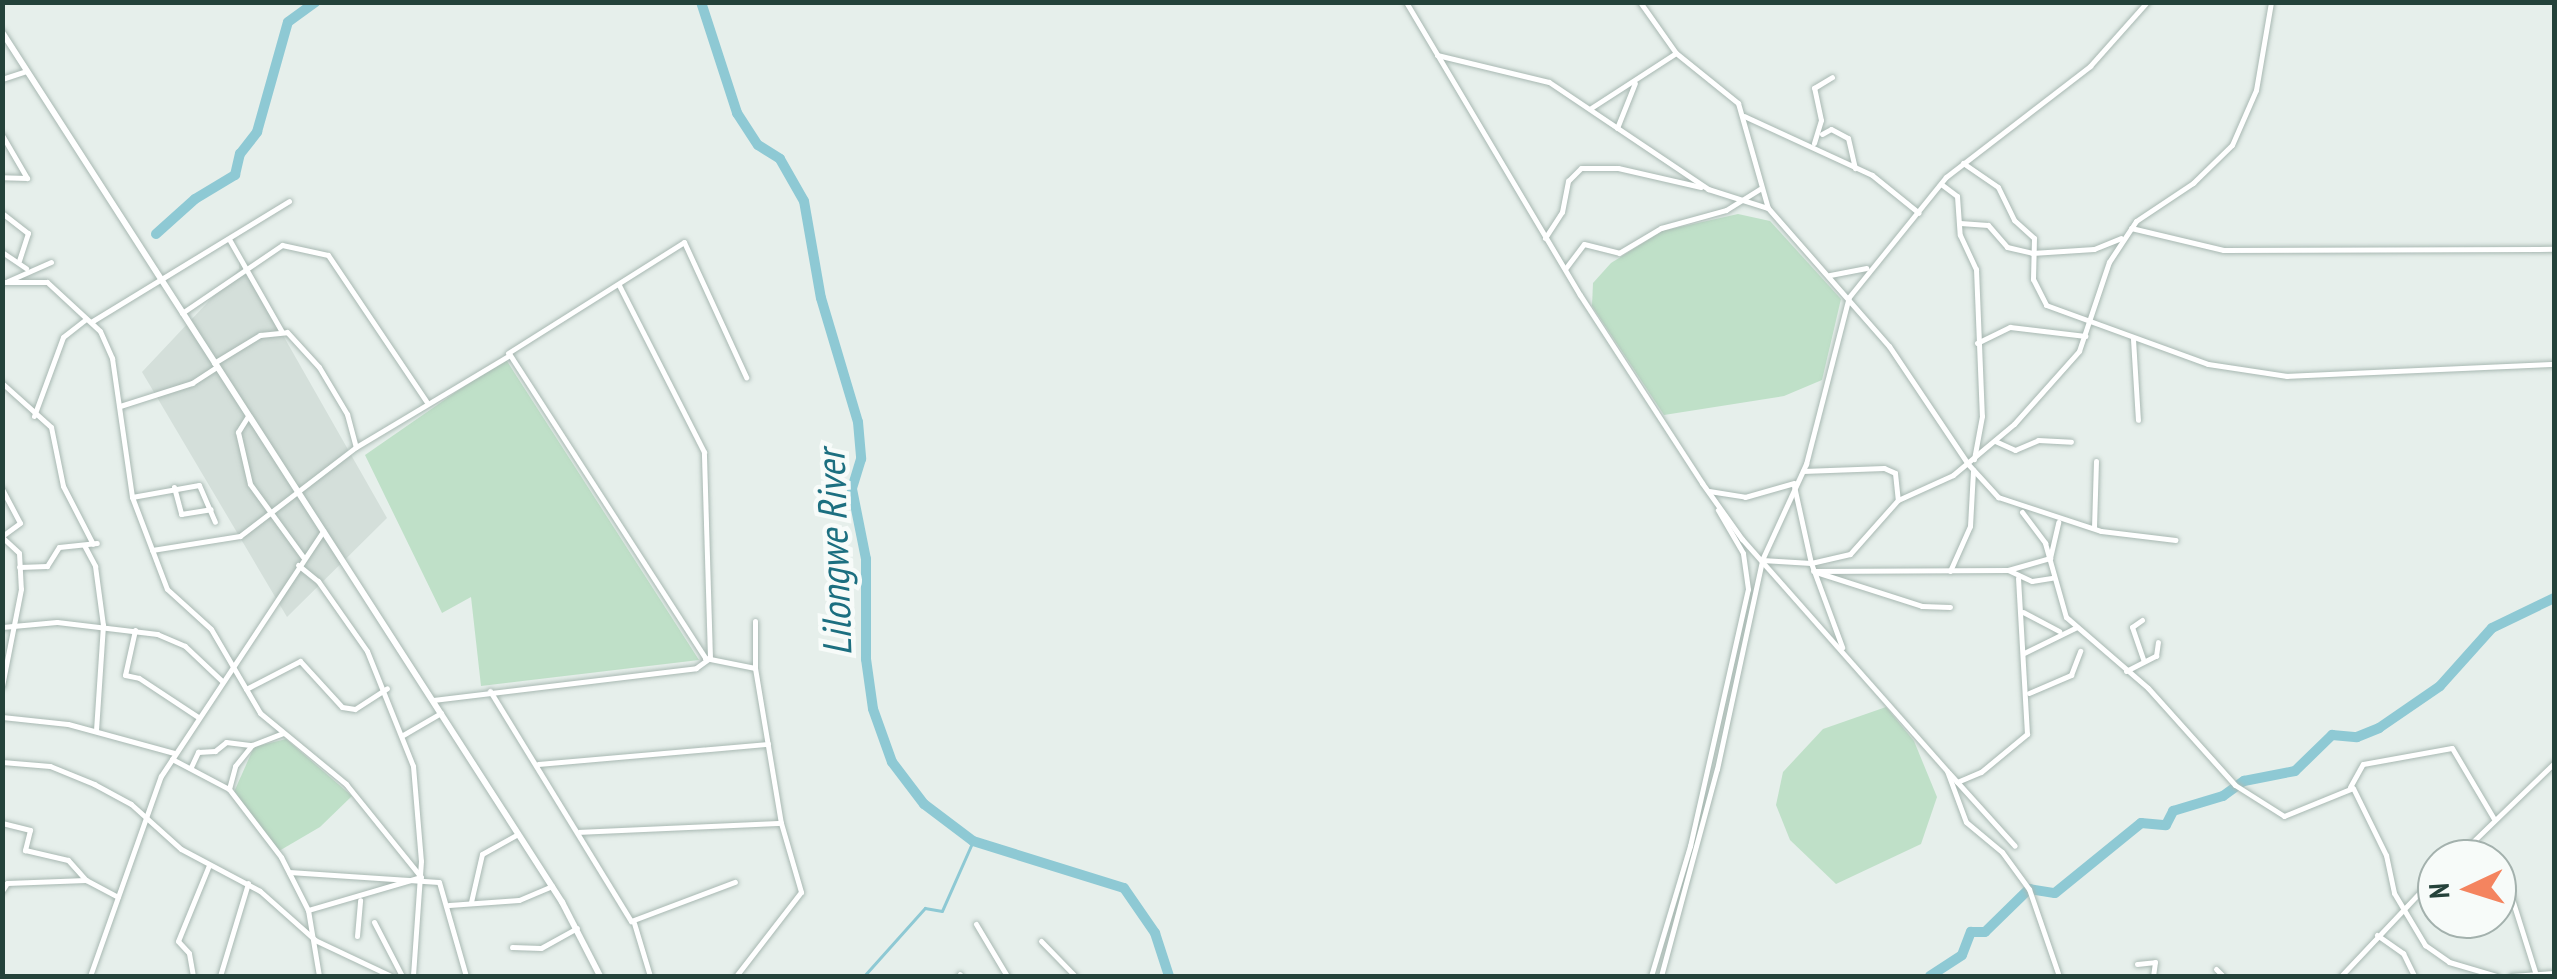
<!DOCTYPE html>
<html>
<head>
<meta charset="utf-8">
<style>
  body { margin:0 }
  #map { position:relative; width:2557px; height:979px; overflow:hidden; background:#e6efeb; font-family:"PT Sans Narrow",sans-serif }
  div>[style] { position:absolute }
  .built>* { inset:0; background:#d4dfda }
  .green>* { inset:0; background:#bfe0c8 }
  .stream>* { height:2.5px; margin:-1.25px; padding:0 1.25px; transform-origin:1.25px; border-radius:1.25px; background:#8ec9d4 }
  .river>* { height:10px; margin:-5px; padding:0 5px; transform-origin:5px; border-radius:5px; background:#8ec9d4 }
  .roads { filter:drop-shadow(0 0 2px #a8b8b2) drop-shadow(0 0 2px #a8b8b2) }
  .street>* { height:5px; margin:-2.5px; padding:0 2.5px; transform-origin:2.5px; border-radius:2.5px; background:#fff }
  .secondary>* { height:6px; margin:-3px; padding:0 3px; transform-origin:3px; border-radius:3px; background:#fff }
  span { translate:-50% -50%; white-space:nowrap; text-align:center; line-height:1.15; -webkit-text-stroke:9px #f7fbf9; paint-order:stroke }
  .water-label { font-size:40px; color:#1c6f80; font-style:italic }
  .frame { position:absolute; inset:0; border:5px solid #24423a; pointer-events:none }
  .north { position:absolute; left:2417px; top:839px; width:100px; height:100px; box-sizing:border-box; background:#f7fbf9; border:2px solid #a3b1ad; border-radius:50%; rotate:266deg; font-size:28px; font-weight:700; line-height:40px; text-align:center; color:#24423a }
  .north::after { content:''; display:block; margin:auto; width:35px; height:45px; background:#f4845f; clip-path:polygon(50% 0,100% 100%,50% 72%,0 100%) }
</style>
</head>
<body>
<div id="map">
  <div class="built">
    <div style="clip-path:polygon(239px 258px,387px 518px,287px 617px,142px 372px,239px 269px)"></div>
  </div>
  <div class="green">
    <div style="clip-path:polygon(1738px 214px,1770px 221px,1841px 299px,1822px 380px,1784px 396px,1664px 415px,1592px 306px,1593px 283px,1611px 263px,1662px 231px)"></div>
    <div style="clip-path:polygon(505px 358px,699px 660px,481px 686px,471px 597px,442px 613px,365px 455px)"></div>
    <div style="clip-path:polygon(1886px 707px,1914px 741px,1937px 797px,1921px 844px,1836px 884px,1790px 840px,1776px 805px,1783px 772px,1823px 729px)"></div>
    <div style="clip-path:polygon(286px 739px,352px 796px,320px 827px,279px 851px,234px 792px,254px 747px)"></div>
  </div>
  <div class="stream">
    <div style="left:864px;top:976px;width:91px;rotate:-48.1deg"></div>
    <div style="left:925px;top:908px;width:17px;rotate:10deg"></div>
    <div style="left:942px;top:911px;width:77px;rotate:-66.1deg"></div>
  </div>
  <div class="river">
    <div style="left:701px;top:2px;width:117px;rotate:72deg"></div>
    <div style="left:737px;top:113px;width:38px;rotate:57deg"></div>
    <div style="left:758px;top:145px;width:26px;rotate:32deg"></div>
    <div style="left:780px;top:159px;width:48px;rotate:60.3deg"></div>
    <div style="left:804px;top:201px;width:98px;rotate:80.1deg"></div>
    <div style="left:821px;top:298px;width:129px;rotate:73.4deg"></div>
    <div style="left:858px;top:422px;width:37px;rotate:85deg"></div>
    <div style="left:861px;top:459px;width:31px;rotate:107deg"></div>
    <div style="left:852px;top:489px;width:71px;rotate:78.7deg"></div>
    <div style="left:866px;top:559px;width:100px;rotate:90deg"></div>
    <div style="left:866px;top:659px;width:50px;rotate:82deg"></div>
    <div style="left:873px;top:709px;width:56px;rotate:70.3deg"></div>
    <div style="left:892px;top:762px;width:53px;rotate:52.7deg"></div>
    <div style="left:924px;top:804px;width:61px;rotate:37.1deg"></div>
    <div style="left:973px;top:841px;width:158px;rotate:17.3deg"></div>
    <div style="left:1124px;top:888px;width:55px;rotate:55.4deg"></div>
    <div style="left:1155px;top:933px;width:45px;rotate:72deg"></div>
    <div style="left:156px;top:234px;width:52px;rotate:-41.9deg"></div>
    <div style="left:195px;top:199px;width:47px;rotate:-31deg"></div>
    <div style="left:235px;top:175px;width:22px;rotate:-77deg"></div>
    <div style="left:240px;top:154px;width:28px;rotate:-52deg"></div>
    <div style="left:257px;top:132px;width:114px;rotate:-74.3deg"></div>
    <div style="left:288px;top:22px;width:34px;rotate:-36deg"></div>
    <div style="left:1930px;top:976px;width:38px;rotate:-33deg"></div>
    <div style="left:1962px;top:955px;width:25px;rotate:-69deg"></div>
    <div style="left:1971px;top:932px;width:14px"></div>
    <div style="left:1985px;top:932px;width:62px;rotate:-44.3deg"></div>
    <div style="left:2029px;top:889px;width:26px;rotate:9deg"></div>
    <div style="left:2055px;top:893px;width:111px;rotate:-39.1deg"></div>
    <div style="left:2141px;top:823px;width:25px;rotate:5deg"></div>
    <div style="left:2166px;top:825px;width:16px;rotate:-63deg"></div>
    <div style="left:2173px;top:811px;width:52px;rotate:-16.7deg"></div>
    <div style="left:2223px;top:796px;width:26px;rotate:-36deg"></div>
    <div style="left:2244px;top:781px;width:52px;rotate:-11.1deg"></div>
    <div style="left:2295px;top:771px;width:52px;rotate:-44.2deg"></div>
    <div style="left:2332px;top:735px;width:25px;rotate:5deg"></div>
    <div style="left:2357px;top:737px;width:24px;rotate:-22deg"></div>
    <div style="left:2379px;top:728px;width:74px;rotate:-34.5deg"></div>
    <div style="left:2440px;top:686px;width:78px;rotate:-48.1deg"></div>
    <div style="left:2492px;top:628px;width:69px;rotate:-25.8deg"></div>
  </div>
  <div class="roads">
    <div class="street">
      <div style="left:1406px;top:2px;width:341px;rotate:59.3deg"></div>
      <div style="left:1580px;top:295px;width:224px;rotate:57deg"></div>
      <div style="left:1702px;top:483px;width:69px;rotate:54.5deg"></div>
      <div style="left:1742px;top:539px;width:310px;rotate:48.5deg"></div>
      <div style="left:1947px;top:771px;width:54px;rotate:69.6deg"></div>
      <div style="left:1966px;top:822px;width:47px;rotate:39.8deg"></div>
      <div style="left:2002px;top:852px;width:46px;rotate:53.9deg"></div>
      <div style="left:2029px;top:889px;width:92px;rotate:71deg"></div>
      <div style="left:1640px;top:2px;width:62px;rotate:54.8deg"></div>
      <div style="left:1676px;top:53px;width:80px;rotate:38.9deg"></div>
      <div style="left:1738px;top:103px;width:109px;rotate:74.1deg"></div>
      <div style="left:1437px;top:55px;width:115px;rotate:13.6deg"></div>
      <div style="left:1549px;top:82px;width:192px;rotate:33.9deg"></div>
      <div style="left:1708px;top:189px;width:63px;rotate:17.6deg"></div>
      <div style="left:1768px;top:208px;width:184px;rotate:48.8deg"></div>
      <div style="left:1889px;top:346px;width:142px;rotate:56.2deg"></div>
      <div style="left:1968px;top:464px;width:45px;rotate:47.7deg"></div>
      <div style="left:1998px;top:497px;width:108px;rotate:18.3deg"></div>
      <div style="left:2101px;top:531px;width:75px;rotate:6.9deg"></div>
      <div style="left:2px;top:79px;width:26px;rotate:-18deg"></div>
      <div style="left:1591px;top:108px;width:101px;rotate:-32.9deg"></div>
      <div style="left:1744px;top:116px;width:141px;rotate:24.7deg"></div>
      <div style="left:1872px;top:175px;width:60px;rotate:39deg"></div>
      <div style="left:1617px;top:128px;width:48px;rotate:-68.2deg"></div>
      <div style="left:1822px;top:134px;width:10px;rotate:-29deg"></div>
      <div style="left:1831px;top:129px;width:19px;rotate:28deg"></div>
      <div style="left:1848px;top:138px;width:31px;rotate:77deg"></div>
      <div style="left:2px;top:135px;width:50px;rotate:59.8deg"></div>
      <div style="left:27px;top:178px;width:25px;rotate:-178deg"></div>
      <div style="left:1814px;top:143px;width:24px;rotate:-73deg"></div>
      <div style="left:1821px;top:120px;width:33px;rotate:-102deg"></div>
      <div style="left:1814px;top:88px;width:21px;rotate:-31deg"></div>
      <div style="left:1963px;top:163px;width:42px;rotate:34.4deg"></div>
      <div style="left:1998px;top:187px;width:37px;rotate:64deg"></div>
      <div style="left:2014px;top:220px;width:27px;rotate:42deg"></div>
      <div style="left:2034px;top:238px;width:41px;rotate:91.4deg"></div>
      <div style="left:2033px;top:279px;width:29px;rotate:63deg"></div>
      <div style="left:2046px;top:305px;width:172px;rotate:20deg"></div>
      <div style="left:2208px;top:364px;width:80px;rotate:8.6deg"></div>
      <div style="left:2287px;top:376px;width:267px;rotate:-2.6deg"></div>
      <div style="left:1941px;top:184px;width:20px;rotate:37deg"></div>
      <div style="left:1957px;top:196px;width:39px;rotate:86deg"></div>
      <div style="left:1960px;top:235px;width:38px;rotate:65deg"></div>
      <div style="left:1976px;top:269px;width:147px;rotate:87.7deg"></div>
      <div style="left:1982px;top:416px;width:44px;rotate:100.5deg"></div>
      <div style="left:2px;top:213px;width:33px;rotate:38deg"></div>
      <div style="left:28px;top:233px;width:29px;rotate:108deg"></div>
      <div style="left:1960px;top:223px;width:28px;rotate:4deg"></div>
      <div style="left:1988px;top:225px;width:29px;rotate:49deg"></div>
      <div style="left:2007px;top:247px;width:26px;rotate:13deg"></div>
      <div style="left:2032px;top:253px;width:62px;rotate:-3.7deg"></div>
      <div style="left:2094px;top:249px;width:29px;rotate:-22deg"></div>
      <div style="left:2131px;top:228px;width:95px;rotate:13.4deg"></div>
      <div style="left:2223px;top:250px;width:331px;rotate:-0.2deg"></div>
      <div style="left:1545px;top:238px;width:31px;rotate:-57deg"></div>
      <div style="left:1562px;top:212px;width:32px;rotate:-79deg"></div>
      <div style="left:1568px;top:181px;width:18px;rotate:-45deg"></div>
      <div style="left:1581px;top:168px;width:37px"></div>
      <div style="left:1618px;top:168px;width:85px;rotate:12.9deg"></div>
      <div style="left:229px;top:239px;width:105px;rotate:60.3deg"></div>
      <div style="left:2px;top:252px;width:29px;rotate:34deg"></div>
      <div style="left:1565px;top:269px;width:31px;rotate:-53deg"></div>
      <div style="left:1584px;top:244px;width:36px;rotate:14deg"></div>
      <div style="left:1619px;top:253px;width:49px;rotate:-30.8deg"></div>
      <div style="left:1661px;top:228px;width:67px;rotate:-15.5deg"></div>
      <div style="left:1726px;top:210px;width:40px;rotate:-32deg"></div>
      <div style="left:1830px;top:275px;width:37px;rotate:-11deg"></div>
      <div style="left:8px;top:281px;width:47px;rotate:-23.8deg"></div>
      <div style="left:2px;top:282px;width:45px"></div>
      <div style="left:47px;top:282px;width:72px;rotate:42.8deg"></div>
      <div style="left:100px;top:331px;width:30px;rotate:66deg"></div>
      <div style="left:112px;top:358px;width:140px;rotate:81.8deg"></div>
      <div style="left:132px;top:497px;width:98px;rotate:69.2deg"></div>
      <div style="left:167px;top:589px;width:59px;rotate:42.3deg"></div>
      <div style="left:211px;top:629px;width:97px;rotate:59.7deg"></div>
      <div style="left:260px;top:713px;width:112px;rotate:39.5deg"></div>
      <div style="left:346px;top:784px;width:119px;rotate:51.1deg"></div>
      <div style="left:421px;top:877px;width:118px;rotate:163.7deg"></div>
      <div style="left:182px;top:313px;width:121px;rotate:-34.2deg"></div>
      <div style="left:282px;top:245px;width:47px;rotate:12.3deg"></div>
      <div style="left:328px;top:255px;width:176px;rotate:56.1deg"></div>
      <div style="left:91px;top:322px;width:232px;rotate:-31.4deg"></div>
      <div style="left:2133px;top:339px;width:81px;rotate:86.5deg"></div>
      <div style="left:1977px;top:343px;width:37px;rotate:-26deg"></div>
      <div style="left:2010px;top:327px;width:76px;rotate:6.8deg"></div>
      <div style="left:508px;top:353px;width:208px;rotate:-32.2deg"></div>
      <div style="left:684px;top:242px;width:149px;rotate:65.3deg"></div>
      <div style="left:214px;top:363px;width:54px;rotate:-31.3deg"></div>
      <div style="left:260px;top:335px;width:27px;rotate:-6deg"></div>
      <div style="left:287px;top:332px;width:47px;rotate:47.6deg"></div>
      <div style="left:319px;top:367px;width:55px;rotate:59.2deg"></div>
      <div style="left:347px;top:414px;width:34px;rotate:75deg"></div>
      <div style="left:2px;top:383px;width:66px;rotate:41.9deg"></div>
      <div style="left:51px;top:427px;width:60px;rotate:78.5deg"></div>
      <div style="left:63px;top:486px;width:65px;rotate:62.7deg"></div>
      <div style="left:120px;top:406px;width:76px;rotate:-17.7deg"></div>
      <div style="left:192px;top:383px;width:30px;rotate:-33deg"></div>
      <div style="left:34px;top:416px;width:84px;rotate:-69.8deg"></div>
      <div style="left:63px;top:337px;width:29px;rotate:-38deg"></div>
      <div style="left:248px;top:416px;width:19px;rotate:122deg"></div>
      <div style="left:238px;top:432px;width:53px;rotate:77deg"></div>
      <div style="left:250px;top:484px;width:90px;rotate:54deg"></div>
      <div style="left:1995px;top:441px;width:22px;rotate:24deg"></div>
      <div style="left:2015px;top:450px;width:25px;rotate:-23deg"></div>
      <div style="left:2038px;top:440px;width:33px;rotate:3deg"></div>
      <div style="left:1803px;top:471px;width:81px;rotate:-2.1deg"></div>
      <div style="left:1884px;top:468px;width:12px;rotate:24deg"></div>
      <div style="left:1895px;top:473px;width:27px;rotate:84deg"></div>
      <div style="left:1794px;top:486px;width:79px;rotate:77.6deg"></div>
      <div style="left:1811px;top:563px;width:90px;rotate:69.7deg"></div>
      <div style="left:174px;top:487px;width:28px;rotate:75deg"></div>
      <div style="left:181px;top:514px;width:30px;rotate:-9deg"></div>
      <div style="left:2px;top:489px;width:38px;rotate:62deg"></div>
      <div style="left:20px;top:523px;width:22px;rotate:144deg"></div>
      <div style="left:1709px;top:491px;width:36px;rotate:9deg"></div>
      <div style="left:1745px;top:497px;width:51px;rotate:-15.9deg"></div>
      <div style="left:132px;top:497px;width:68px;rotate:-10.2deg"></div>
      <div style="left:199px;top:485px;width:40px;rotate:66.6deg"></div>
      <div style="left:2022px;top:512px;width:39px;rotate:53deg"></div>
      <div style="left:2045px;top:543px;width:77px;rotate:74.2deg"></div>
      <div style="left:2066px;top:617px;width:108px;rotate:40.9deg"></div>
      <div style="left:2148px;top:688px;width:130px;rotate:48.1deg"></div>
      <div style="left:2235px;top:785px;width:58px;rotate:32.3deg"></div>
      <div style="left:2284px;top:816px;width:74px;rotate:-22.1deg"></div>
      <div style="left:2353px;top:788px;width:75px;rotate:63.8deg"></div>
      <div style="left:2386px;top:855px;width:39px;rotate:78deg"></div>
      <div style="left:2394px;top:893px;width:61px;rotate:59.2deg"></div>
      <div style="left:2425px;top:945px;width:29px;rotate:35deg"></div>
      <div style="left:2449px;top:962px;width:50px;rotate:16.3deg"></div>
      <div style="left:2094px;top:528px;width:67px;rotate:-88.3deg"></div>
      <div style="left:2px;top:537px;width:23px;rotate:43deg"></div>
      <div style="left:19px;top:553px;width:36px;rotate:87deg"></div>
      <div style="left:21px;top:589px;width:99px;rotate:101.1deg"></div>
      <div style="left:84px;top:545px;width:24px;rotate:62deg"></div>
      <div style="left:95px;top:566px;width:60px;rotate:82.3deg"></div>
      <div style="left:103px;top:625px;width:105px;rotate:93.8deg"></div>
      <div style="left:152px;top:550px;width:89px;rotate:-9deg"></div>
      <div style="left:240px;top:536px;width:146px;rotate:-37.5deg"></div>
      <div style="left:356px;top:447px;width:179px;rotate:-30.9deg"></div>
      <div style="left:510px;top:355px;width:360px;rotate:57.2deg"></div>
      <div style="left:705px;top:658px;width:51px;rotate:11.3deg"></div>
      <div style="left:1762px;top:560px;width:49px;rotate:3.5deg"></div>
      <div style="left:1811px;top:563px;width:40px;rotate:-13deg"></div>
      <div style="left:1850px;top:554px;width:72px;rotate:-48.4deg"></div>
      <div style="left:1898px;top:500px;width:60px;rotate:-24.4deg"></div>
      <div style="left:1953px;top:475px;width:80px;rotate:-39.9deg"></div>
      <div style="left:2014px;top:424px;width:98px;rotate:-48.3deg"></div>
      <div style="left:2079px;top:351px;width:94px;rotate:-71.4deg"></div>
      <div style="left:2109px;top:262px;width:49px;rotate:-56.6deg"></div>
      <div style="left:2136px;top:221px;width:69px;rotate:-33.7deg"></div>
      <div style="left:2193px;top:183px;width:54px;rotate:-44.3deg"></div>
      <div style="left:2232px;top:145px;width:60px;rotate:-66.4deg"></div>
      <div style="left:2256px;top:90px;width:89px;rotate:-80.3deg"></div>
      <div style="left:298px;top:565px;width:26px;rotate:39deg"></div>
      <div style="left:318px;top:581px;width:85px;rotate:55deg"></div>
      <div style="left:367px;top:651px;width:124px;rotate:68.2deg"></div>
      <div style="left:413px;top:766px;width:95px;rotate:85.2deg"></div>
      <div style="left:421px;top:861px;width:115px;rotate:94deg"></div>
      <div style="left:19px;top:567px;width:28px;rotate:-2deg"></div>
      <div style="left:47px;top:566px;width:22px;rotate:-58deg"></div>
      <div style="left:59px;top:547px;width:38px;rotate:-6deg"></div>
      <div style="left:2008px;top:570px;width:26px;rotate:25deg"></div>
      <div style="left:2032px;top:581px;width:20px;rotate:-9deg"></div>
      <div style="left:1813px;top:571px;width:195px;rotate:-0.3deg"></div>
      <div style="left:2008px;top:570px;width:44px;rotate:-15.9deg"></div>
      <div style="left:2050px;top:558px;width:37px;rotate:-77deg"></div>
      <div style="left:1950px;top:571px;width:49px;rotate:-66deg"></div>
      <div style="left:1970px;top:526px;width:56px;rotate:-86.9deg"></div>
      <div style="left:1816px;top:572px;width:111px;rotate:17.8deg"></div>
      <div style="left:1922px;top:606px;width:28px;rotate:2deg"></div>
      <div style="left:2023px;top:612px;width:41px;rotate:27.8deg"></div>
      <div style="left:2142px;top:620px;width:12px;rotate:145deg"></div>
      <div style="left:2132px;top:627px;width:36px;rotate:71deg"></div>
      <div style="left:755px;top:621px;width:47px;rotate:90deg"></div>
      <div style="left:755px;top:668px;width:157px;rotate:80.5deg"></div>
      <div style="left:2px;top:627px;width:55px;rotate:-5.2deg"></div>
      <div style="left:57px;top:622px;width:101px;rotate:6.8deg"></div>
      <div style="left:157px;top:634px;width:30px;rotate:23deg"></div>
      <div style="left:185px;top:646px;width:50px;rotate:43.4deg"></div>
      <div style="left:135px;top:630px;width:46px;rotate:102.5deg"></div>
      <div style="left:125px;top:675px;width:14px;rotate:12deg"></div>
      <div style="left:139px;top:678px;width:71px;rotate:33.5deg"></div>
      <div style="left:2024px;top:653px;width:59px;rotate:-26.1deg"></div>
      <div style="left:2126px;top:671px;width:34px;rotate:-27deg"></div>
      <div style="left:2156px;top:656px;width:14px;rotate:-82deg"></div>
      <div style="left:246px;top:689px;width:61px;rotate:-27.4deg"></div>
      <div style="left:300px;top:661px;width:62px;rotate:47.6deg"></div>
      <div style="left:342px;top:707px;width:13px;rotate:9deg"></div>
      <div style="left:355px;top:709px;width:38px;rotate:-33deg"></div>
      <div style="left:490px;top:691px;width:270px;rotate:58.5deg"></div>
      <div style="left:631px;top:921px;width:111px;rotate:-20.6deg"></div>
      <div style="left:2029px;top:693px;width:46px;rotate:-23.2deg"></div>
      <div style="left:2071px;top:675px;width:26px;rotate:-69deg"></div>
      <div style="left:433px;top:700px;width:265px;rotate:-6.9deg"></div>
      <div style="left:696px;top:668px;width:17px;rotate:-36deg"></div>
      <div style="left:710px;top:658px;width:206px;rotate:-91.7deg"></div>
      <div style="left:704px;top:452px;width:187px;rotate:-117deg"></div>
      <div style="left:2px;top:717px;width:66px;rotate:6.1deg"></div>
      <div style="left:68px;top:724px;width:110px;rotate:15.3deg"></div>
      <div style="left:403px;top:735px;width:44px;rotate:-30.1deg"></div>
      <div style="left:172px;top:759px;width:64px;rotate:27.8deg"></div>
      <div style="left:229px;top:789px;width:86px;rotate:52.6deg"></div>
      <div style="left:281px;top:857px;width:59px;rotate:63deg"></div>
      <div style="left:308px;top:910px;width:67px;rotate:80.5deg"></div>
      <div style="left:2px;top:762px;width:48px;rotate:4.8deg"></div>
      <div style="left:50px;top:766px;width:48px;rotate:22.2deg"></div>
      <div style="left:94px;top:784px;width:42px;rotate:28.4deg"></div>
      <div style="left:131px;top:804px;width:67px;rotate:42deg"></div>
      <div style="left:181px;top:849px;width:89px;rotate:28deg"></div>
      <div style="left:260px;top:891px;width:74px;rotate:41.7deg"></div>
      <div style="left:315px;top:940px;width:84px;rotate:25.3deg"></div>
      <div style="left:538px;top:764px;width:231px;rotate:-5deg"></div>
      <div style="left:191px;top:767px;width:17px;rotate:-65deg"></div>
      <div style="left:198px;top:752px;width:17px;rotate:-3deg"></div>
      <div style="left:215px;top:751px;width:14px;rotate:-39deg"></div>
      <div style="left:226px;top:742px;width:26px;rotate:7deg"></div>
      <div style="left:1949px;top:773px;width:98px;rotate:47.9deg"></div>
      <div style="left:1957px;top:782px;width:26px;rotate:-23deg"></div>
      <div style="left:1981px;top:772px;width:60px;rotate:-39.6deg"></div>
      <div style="left:2027px;top:734px;width:156px;rotate:-93.3deg"></div>
      <div style="left:2350px;top:787px;width:26px;rotate:-61deg"></div>
      <div style="left:2363px;top:764px;width:90px;rotate:-10.2deg"></div>
      <div style="left:2452px;top:748px;width:82px;rotate:59.4deg"></div>
      <div style="left:229px;top:789px;width:24px;rotate:-75deg"></div>
      <div style="left:235px;top:766px;width:27px;rotate:-51deg"></div>
      <div style="left:252px;top:745px;width:33px;rotate:-21deg"></div>
      <div style="left:2px;top:823px;width:29px;rotate:14deg"></div>
      <div style="left:30px;top:830px;width:21px;rotate:104deg"></div>
      <div style="left:25px;top:850px;width:44px;rotate:13.1deg"></div>
      <div style="left:68px;top:860px;width:27px;rotate:48deg"></div>
      <div style="left:579px;top:832px;width:202px;rotate:-2.6deg"></div>
      <div style="left:781px;top:823px;width:72px;rotate:73.8deg"></div>
      <div style="left:801px;top:892px;width:106px;rotate:127.7deg"></div>
      <div style="left:2455px;top:859px;width:138px;rotate:-44.1deg"></div>
      <div style="left:289px;top:872px;width:150px;rotate:3.8deg"></div>
      <div style="left:439px;top:882px;width:98px;rotate:74deg"></div>
      <div style="left:2507px;top:883px;width:93px;rotate:72.5deg"></div>
      <div style="left:2px;top:891px;width:9px;rotate:-58deg"></div>
      <div style="left:7px;top:883px;width:79px;rotate:-2.2deg"></div>
      <div style="left:86px;top:880px;width:36px;rotate:28deg"></div>
      <div style="left:471px;top:902px;width:49px;rotate:-77.1deg"></div>
      <div style="left:482px;top:854px;width:41px;rotate:-29.1deg"></div>
      <div style="left:449px;top:905px;width:70px;rotate:-4.1deg"></div>
      <div style="left:519px;top:900px;width:36px;rotate:-23deg"></div>
      <div style="left:374px;top:922px;width:61px;rotate:62.6deg"></div>
      <div style="left:634px;top:923px;width:55px;rotate:73.2deg"></div>
      <div style="left:976px;top:924px;width:61px;rotate:59.2deg"></div>
      <div style="left:2377px;top:935px;width:32px;rotate:35deg"></div>
      <div style="left:2403px;top:953px;width:25px;rotate:64deg"></div>
      <div style="left:357px;top:936px;width:36px;rotate:-85deg"></div>
      <div style="left:1041px;top:941px;width:49px;rotate:45.8deg"></div>
      <div style="left:512px;top:947px;width:29px;rotate:2deg"></div>
      <div style="left:541px;top:948px;width:41px;rotate:-29.1deg"></div>
      <div style="left:2137px;top:964px;width:18px;rotate:-6deg"></div>
      <div style="left:2155px;top:962px;width:14px;rotate:98deg"></div>
      <div style="left:2216px;top:969px;width:10px;rotate:45deg"></div>
      <div style="left:90px;top:976px;width:212px;rotate:-70.5deg"></div>
      <div style="left:161px;top:776px;width:294px;rotate:-56.5deg"></div>
      <div style="left:193px;top:976px;width:23px;rotate:-100deg"></div>
      <div style="left:189px;top:953px;width:16px;rotate:-133deg"></div>
      <div style="left:178px;top:941px;width:82px;rotate:-67.8deg"></div>
      <div style="left:220px;top:976px;width:97px;rotate:-73.2deg"></div>
      <div style="left:959px;top:976px;width:2px;rotate:-63deg"></div>
      <div style="left:1651px;top:976px;width:136px;rotate:-73.3deg"></div>
      <div style="left:1690px;top:846px;width:263px;rotate:-77.3deg"></div>
      <div style="left:1748px;top:589px;width:36px;rotate:-98deg"></div>
      <div style="left:1743px;top:553px;width:50px;rotate:-120.2deg"></div>
      <div style="left:1661px;top:976px;width:214px;rotate:-74.9deg"></div>
      <div style="left:1717px;top:769px;width:214px;rotate:-77.8deg"></div>
      <div style="left:1762px;top:560px;width:106px;rotate:-65.4deg"></div>
      <div style="left:1806px;top:464px;width:172px;rotate:-75.6deg"></div>
      <div style="left:1849px;top:297px;width:154px;rotate:-51.1deg"></div>
      <div style="left:1946px;top:177px;width:182px;rotate:-37.6deg"></div>
      <div style="left:2090px;top:66px;width:86px;rotate:-48.3deg"></div>
      <div style="left:2341px;top:976px;width:140px;rotate:-46.7deg"></div>
      <div style="left:2511px;top:976px;width:43px;rotate:-4deg"></div>
    </div>
    <div class="secondary">
      <div style="left:2px;top:32px;width:1035px;rotate:57.23deg"></div>
      <div style="left:562px;top:902px;width:83px;rotate:62.8deg"></div>
    </div>
  </div>
  <div class="water-label">
    <span style="left:833px;top:553px;rotate:-92deg">Lilongwe River</span>
  </div>
  <div class="frame"></div>
  <div class="north">N</div>
</div>
</body>
</html>
